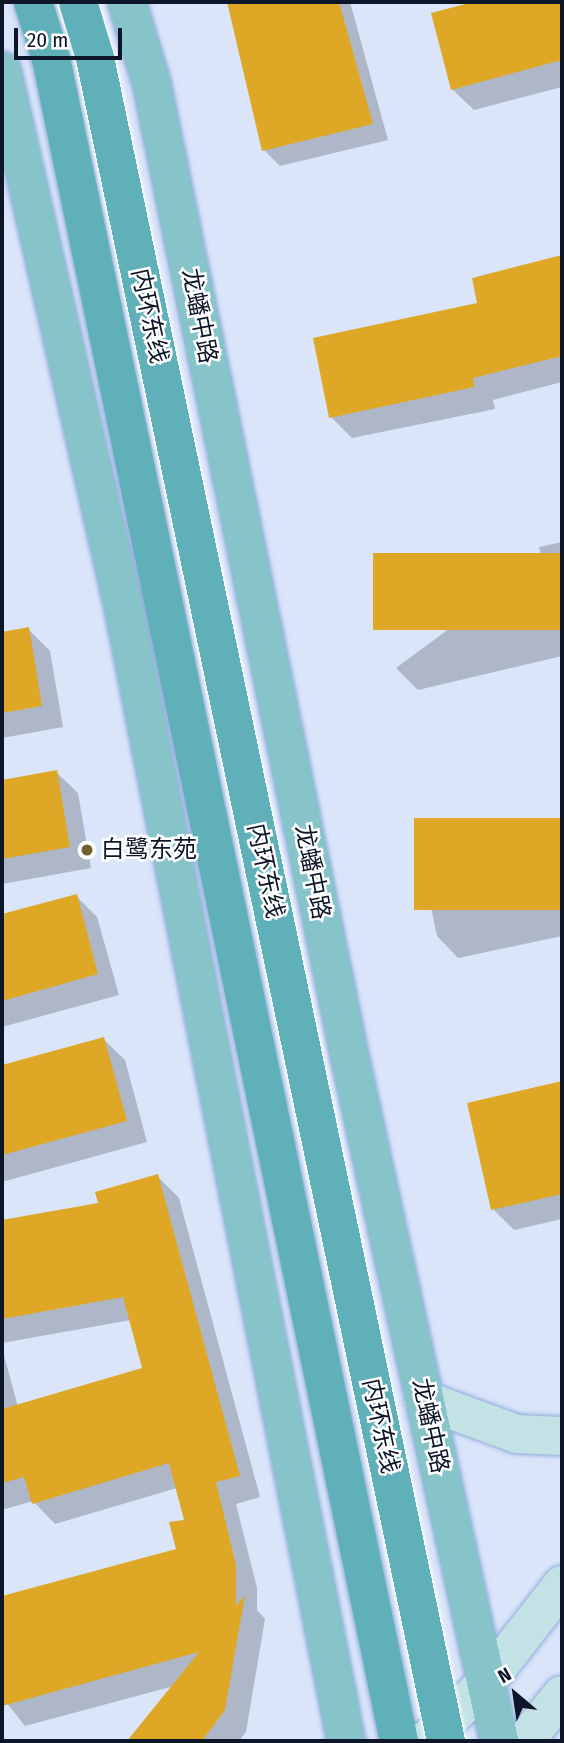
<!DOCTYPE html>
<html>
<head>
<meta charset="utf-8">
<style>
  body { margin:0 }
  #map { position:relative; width:564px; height:1743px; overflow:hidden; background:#dae5f9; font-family:"Fira Sans Condensed","Noto Sans SC",sans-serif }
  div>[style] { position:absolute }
  .shadow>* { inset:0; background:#0003 }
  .building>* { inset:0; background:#dea826; transform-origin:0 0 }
  .roads { filter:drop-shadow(0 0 2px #93adde) drop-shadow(0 0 2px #93adde) }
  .secondary>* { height:38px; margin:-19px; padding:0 19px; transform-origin:19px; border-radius:19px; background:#c3e2e5 }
  .primary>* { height:38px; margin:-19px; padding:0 19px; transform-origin:19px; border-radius:19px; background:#87c4ca }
  .trunk>* { height:38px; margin:-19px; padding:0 19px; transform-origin:19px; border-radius:19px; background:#5fb0b8 }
  .bridges { filter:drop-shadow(0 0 2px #fff) drop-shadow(0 0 2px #fff) }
  .trunk-bridge>* { height:38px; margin:-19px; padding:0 19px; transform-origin:19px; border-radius:19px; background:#5fb0b8 }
  .dots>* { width:19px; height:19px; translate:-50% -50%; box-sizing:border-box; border:4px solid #fff; border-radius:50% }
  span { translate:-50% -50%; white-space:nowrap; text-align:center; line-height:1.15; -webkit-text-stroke:5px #fff; paint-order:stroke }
  .street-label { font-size:24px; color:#0d1628 }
  .poi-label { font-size:24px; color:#0d1628 }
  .left { translate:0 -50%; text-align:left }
  .frame { position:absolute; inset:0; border:4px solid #0d1628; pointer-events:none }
  .north { position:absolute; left:480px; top:1659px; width:70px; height:70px; -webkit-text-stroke:5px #fff; paint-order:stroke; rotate:331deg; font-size:19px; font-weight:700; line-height:28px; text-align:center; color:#0d1628 }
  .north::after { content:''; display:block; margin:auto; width:24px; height:32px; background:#0d1628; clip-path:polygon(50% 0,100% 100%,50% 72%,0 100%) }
  .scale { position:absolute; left:14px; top:28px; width:108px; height:32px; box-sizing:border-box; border:4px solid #0d1628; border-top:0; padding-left:9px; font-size:21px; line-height:24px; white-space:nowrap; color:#0d1628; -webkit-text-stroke:5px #fff; paint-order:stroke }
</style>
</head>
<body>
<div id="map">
  <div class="shadow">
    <div style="clip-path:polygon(228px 2px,350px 2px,388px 140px,280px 166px,264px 150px)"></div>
    <div style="clip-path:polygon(480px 2px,562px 2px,562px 87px,474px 110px,452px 89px,433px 14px)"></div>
    <div style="clip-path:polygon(562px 257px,562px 382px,493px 400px,495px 409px,352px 438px,331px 417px,480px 304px,474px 279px)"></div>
    <div style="clip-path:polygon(562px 542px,562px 656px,418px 690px,396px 668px,542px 560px,539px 547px)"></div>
    <div style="clip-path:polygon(28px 629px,50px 651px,63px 727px,2px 738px,2px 634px)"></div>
    <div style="clip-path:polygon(56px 772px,78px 793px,91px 868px,2px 884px,2px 781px)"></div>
    <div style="clip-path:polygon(562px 819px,562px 936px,458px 958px,437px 936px,419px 850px)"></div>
    <div style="clip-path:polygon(76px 896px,97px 917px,119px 995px,2px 1027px,2px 916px)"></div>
    <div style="clip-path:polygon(103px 1039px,125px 1060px,147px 1142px,2px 1182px,2px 1066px)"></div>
    <div style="clip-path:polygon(562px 1083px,562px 1219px,514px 1230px,493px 1209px,469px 1104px)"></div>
    <div style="clip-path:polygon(157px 1176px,179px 1198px,260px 1497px,236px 1504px,257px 1588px,257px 1610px,265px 1619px,246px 1732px,239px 1741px,129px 1741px,174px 1686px,25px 1726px,2px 1697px,2px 1598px,178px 1550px,186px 1522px,177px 1488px,55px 1524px,33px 1501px,2px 1510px,2px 1348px,18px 1407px,145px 1369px,131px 1320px,2px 1343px,2px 1222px,100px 1205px)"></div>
  </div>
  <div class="building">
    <div style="clip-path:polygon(227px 2px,339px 2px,373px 124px,262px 151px)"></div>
    <div style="clip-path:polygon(473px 2px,562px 2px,562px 60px,451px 90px,431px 13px)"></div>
    <div style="clip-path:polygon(562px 255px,562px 356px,473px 378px,474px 387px,329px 418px,313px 338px,477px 303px,472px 278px)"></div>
    <div style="left:562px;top:553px;width:77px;height:189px;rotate:90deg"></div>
    <div style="clip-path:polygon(29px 627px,42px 706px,2px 713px,2px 632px)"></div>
    <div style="clip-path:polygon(57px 770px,70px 847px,2px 859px,2px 780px)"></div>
    <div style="left:562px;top:818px;width:92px;height:148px;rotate:90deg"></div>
    <div style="clip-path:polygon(77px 894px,98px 974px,2px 1001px,2px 914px)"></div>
    <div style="clip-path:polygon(104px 1037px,127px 1121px,2px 1155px,2px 1065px)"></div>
    <div style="clip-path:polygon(562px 1081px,562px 1194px,491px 1210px,467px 1103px)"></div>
    <div style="clip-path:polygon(158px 1174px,240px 1476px,216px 1482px,236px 1565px,236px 1606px,245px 1595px,225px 1710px,202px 1741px,127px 1741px,199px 1652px,2px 1706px,2px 1596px,176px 1549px,169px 1522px,184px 1520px,169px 1463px,32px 1504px,24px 1477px,2px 1483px,2px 1409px,142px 1368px,123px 1297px,2px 1319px,2px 1220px,98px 1203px,95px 1192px)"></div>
  </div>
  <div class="roads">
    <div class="secondary">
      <div style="left:424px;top:1400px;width:99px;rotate:20.1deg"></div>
      <div style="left:517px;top:1434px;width:45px;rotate:2.5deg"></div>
      <div style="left:426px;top:1741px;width:81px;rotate:-44deg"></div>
      <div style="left:484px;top:1685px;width:127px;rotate:-52deg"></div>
      <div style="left:525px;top:1741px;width:59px;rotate:-51.2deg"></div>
    </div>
    <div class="primary">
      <div style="left:127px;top:2px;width:87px;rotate:73.2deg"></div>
      <div style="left:152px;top:85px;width:993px;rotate:78.5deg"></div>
      <div style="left:350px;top:1058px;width:699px;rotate:77.69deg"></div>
      <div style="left:2px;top:71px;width:553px;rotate:77.25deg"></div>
      <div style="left:124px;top:610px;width:1153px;rotate:78.89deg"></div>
    </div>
    <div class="trunk">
      <div style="left:33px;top:2px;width:59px;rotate:72.2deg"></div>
      <div style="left:51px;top:58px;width:1719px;rotate:78.32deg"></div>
    </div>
  </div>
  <div class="bridges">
    <div class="trunk-bridge">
      <div style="left:78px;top:2px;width:59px;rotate:73.1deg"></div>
      <div style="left:95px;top:58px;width:1719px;rotate:78.22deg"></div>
    </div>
  </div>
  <div class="dots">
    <div style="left:87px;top:850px;background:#765f2f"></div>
  </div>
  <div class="street-label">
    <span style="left:149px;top:316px;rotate:78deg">内环东线</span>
    <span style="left:199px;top:316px;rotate:79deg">龙蟠中路</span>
    <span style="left:265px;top:871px;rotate:78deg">内环东线</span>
    <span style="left:312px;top:872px;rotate:79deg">龙蟠中路</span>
    <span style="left:380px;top:1426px;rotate:78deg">内环东线</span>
    <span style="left:430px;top:1426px;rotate:78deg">龙蟠中路</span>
  </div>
  <div class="poi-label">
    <span class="left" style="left:101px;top:850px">白鹭东苑</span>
  </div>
  <div class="frame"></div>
  <div class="north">N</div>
  <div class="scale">20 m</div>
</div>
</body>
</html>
